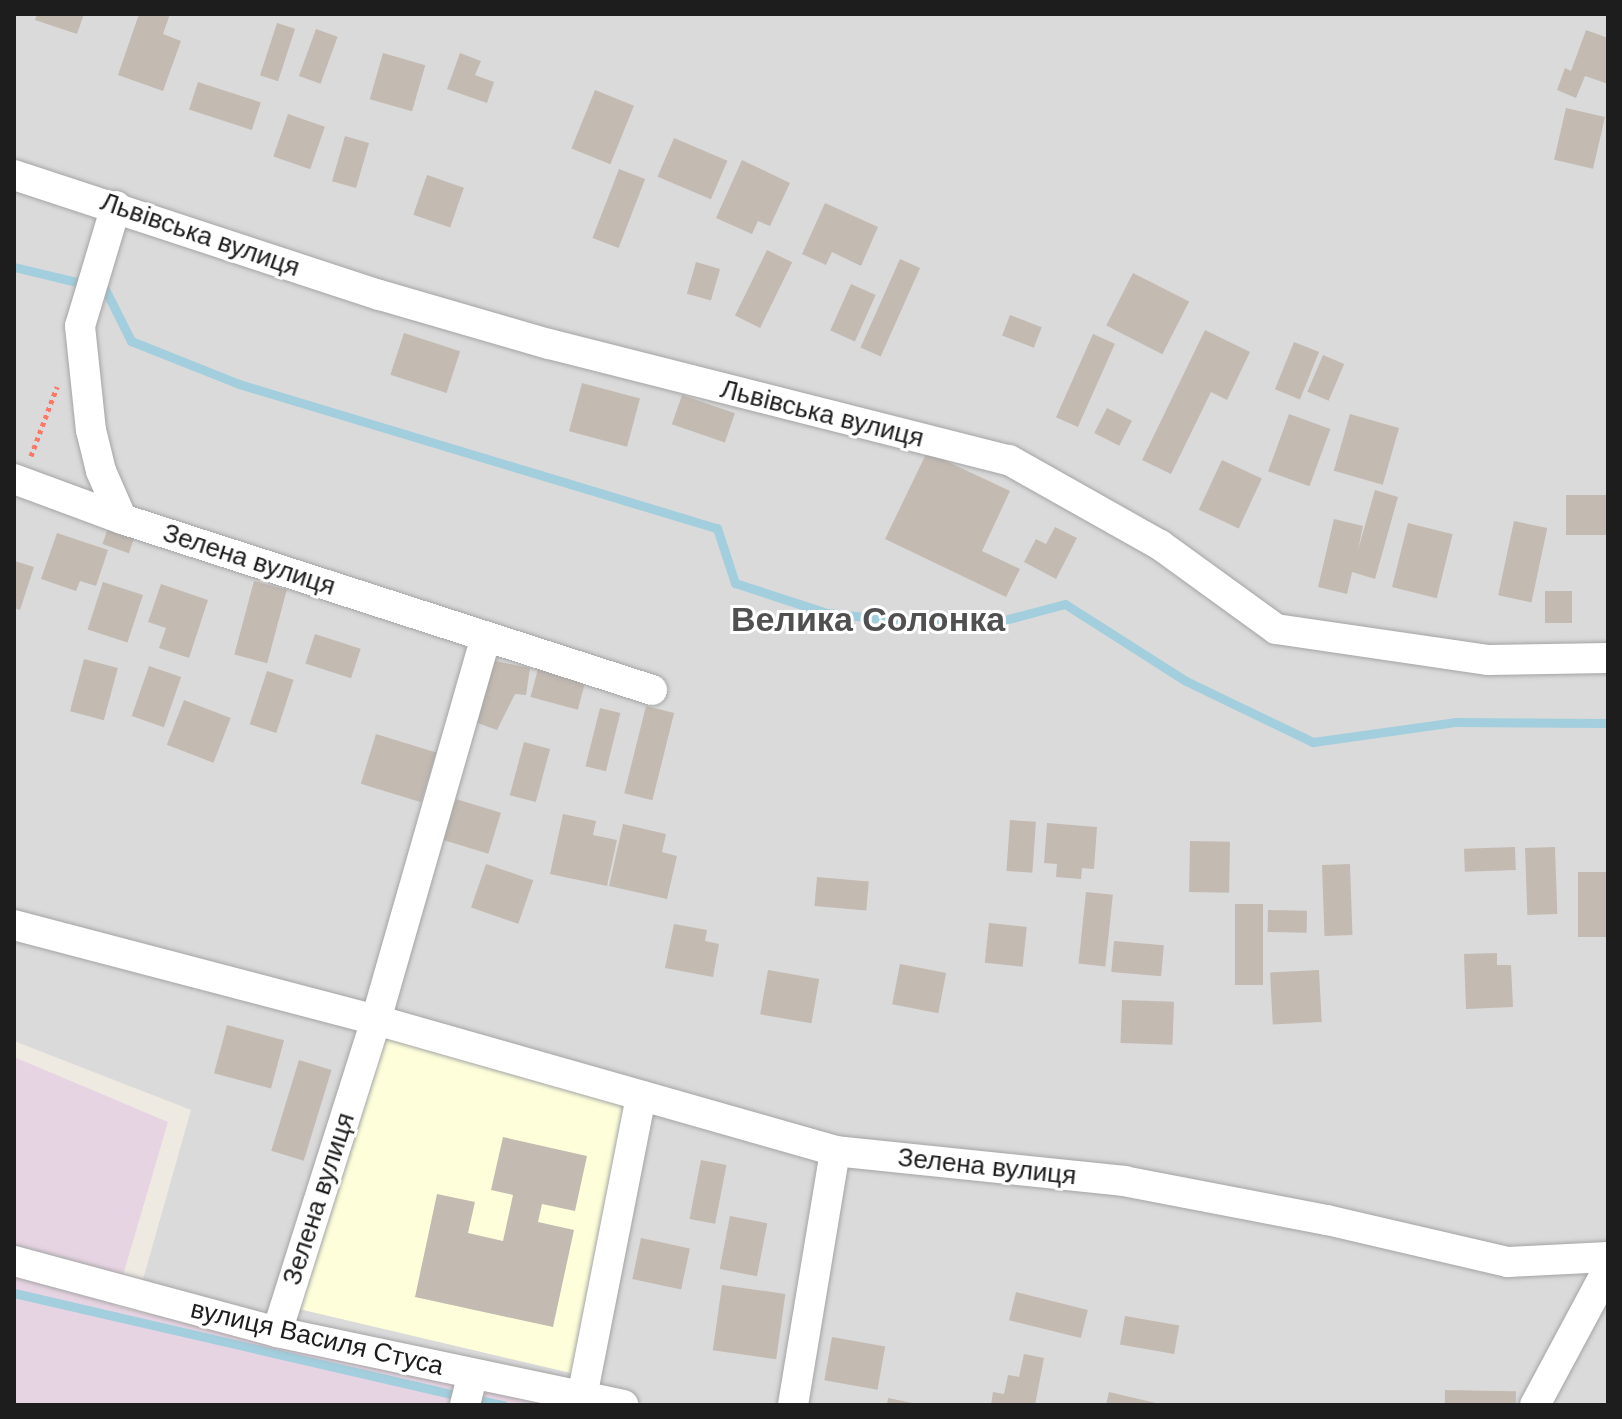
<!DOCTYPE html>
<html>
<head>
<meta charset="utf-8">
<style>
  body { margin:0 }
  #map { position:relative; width:1622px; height:1419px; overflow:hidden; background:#eeeae2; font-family:Arial,sans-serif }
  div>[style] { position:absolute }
  .residential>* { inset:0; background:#dbdada }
  .industrial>* { inset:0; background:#e7d4e3 }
  .education>* { inset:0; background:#feffda }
  .stream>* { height:9px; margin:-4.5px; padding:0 4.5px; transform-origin:4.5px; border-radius:4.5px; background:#a2cedd }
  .building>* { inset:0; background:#c3bab2; transform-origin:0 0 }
  .path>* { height:5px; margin-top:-2.5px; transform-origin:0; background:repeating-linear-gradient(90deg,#fb7867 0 4px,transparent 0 8px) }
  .roads { filter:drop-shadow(0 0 2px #a4a4a4) drop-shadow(0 0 2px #a4a4a4) }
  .minor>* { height:30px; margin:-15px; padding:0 15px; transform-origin:15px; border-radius:15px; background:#fff }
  span { translate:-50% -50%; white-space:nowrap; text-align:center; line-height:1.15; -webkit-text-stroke:6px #fff; paint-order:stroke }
  .street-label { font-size:26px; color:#1d1d1d }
  .district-label { font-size:34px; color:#505050; font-weight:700 }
  .frame { position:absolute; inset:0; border:16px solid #1d1d1d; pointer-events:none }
</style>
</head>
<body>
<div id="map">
  <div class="residential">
    <div style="clip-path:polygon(14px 14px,1608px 14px,1608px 1405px,653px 1405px,474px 1368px,142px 1283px,191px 1110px,14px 1041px)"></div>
  </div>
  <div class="industrial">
    <div style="clip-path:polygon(14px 1057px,168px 1122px,114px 1306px,558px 1405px,14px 1405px)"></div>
  </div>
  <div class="education">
    <div style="clip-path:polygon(384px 1036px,626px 1105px,575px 1374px,299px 1309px)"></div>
  </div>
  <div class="stream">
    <div style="left:14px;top:267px;width:68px;rotate:13.6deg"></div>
    <div style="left:105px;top:289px;width:58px;rotate:63.4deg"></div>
    <div style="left:131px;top:341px;width:116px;rotate:21.7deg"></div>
    <div style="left:239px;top:384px;width:499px;rotate:16.8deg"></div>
    <div style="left:717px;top:528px;width:58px;rotate:71.9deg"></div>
    <div style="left:735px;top:583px;width:97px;rotate:18.1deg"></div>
    <div style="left:827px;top:613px;width:148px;rotate:5.8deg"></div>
    <div style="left:974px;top:628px;width:94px;rotate:-14.8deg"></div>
    <div style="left:1065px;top:604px;width:143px;rotate:32.5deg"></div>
    <div style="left:1186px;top:681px;width:141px;rotate:25.7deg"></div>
    <div style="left:1313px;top:742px;width:143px;rotate:-8deg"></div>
    <div style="left:1455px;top:722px;width:153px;rotate:0.4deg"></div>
    <div style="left:14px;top:1293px;width:457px;rotate:13deg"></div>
    <div style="left:474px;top:1399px;width:30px;rotate:12deg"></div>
  </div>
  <div class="building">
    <div style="clip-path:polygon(37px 14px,84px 14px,77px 34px,35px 20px)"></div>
    <div style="clip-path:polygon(139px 14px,170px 14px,163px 34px,181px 41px,163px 91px,118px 75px)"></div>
    <div style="left:277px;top:23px;width:19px;height:55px;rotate:18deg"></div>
    <div style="left:316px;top:29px;width:23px;height:50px;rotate:20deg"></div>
    <div style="clip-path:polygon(1586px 30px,1608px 38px,1608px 84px,1585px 76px,1576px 98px,1557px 90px,1565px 68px,1571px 71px)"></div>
    <div style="left:383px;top:53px;width:44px;height:48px;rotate:16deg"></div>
    <div style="clip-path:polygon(460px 53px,481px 61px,475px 75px,494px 82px,487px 103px,447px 89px)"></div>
    <div style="left:198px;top:82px;width:66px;height:29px;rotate:18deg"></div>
    <div style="left:595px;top:90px;width:42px;height:63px;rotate:22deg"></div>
    <div style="left:1566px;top:108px;width:40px;height:53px;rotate:13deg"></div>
    <div style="left:288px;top:114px;width:39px;height:45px;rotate:19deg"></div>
    <div style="left:345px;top:136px;width:25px;height:47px;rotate:16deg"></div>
    <div style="left:674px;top:138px;width:58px;height:42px;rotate:23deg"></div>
    <div style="clip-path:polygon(742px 160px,790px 183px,770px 226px,758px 221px,752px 234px,716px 218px)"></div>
    <div style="left:619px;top:169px;width:28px;height:74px;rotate:21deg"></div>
    <div style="left:427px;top:175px;width:39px;height:42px;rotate:19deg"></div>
    <div style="clip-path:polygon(825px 203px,878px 227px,861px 266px,832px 252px,826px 265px,802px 254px)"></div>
    <div style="left:767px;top:250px;width:28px;height:73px;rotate:26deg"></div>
    <div style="left:900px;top:259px;width:22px;height:97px;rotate:24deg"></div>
    <div style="left:696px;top:262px;width:25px;height:33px;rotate:16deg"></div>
    <div style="left:1133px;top:273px;width:63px;height:59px;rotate:27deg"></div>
    <div style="left:851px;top:284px;width:27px;height:51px;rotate:24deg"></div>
    <div style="left:1010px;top:315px;width:34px;height:22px;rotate:21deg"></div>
    <div style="clip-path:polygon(1205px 330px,1250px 352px,1227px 400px,1211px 392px,1171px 474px,1142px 460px)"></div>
    <div style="left:404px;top:333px;width:59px;height:44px;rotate:18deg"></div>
    <div style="left:1093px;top:334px;width:24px;height:91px;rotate:24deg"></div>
    <div style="left:1294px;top:342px;width:27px;height:51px;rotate:22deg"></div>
    <div style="left:1323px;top:355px;width:23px;height:40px;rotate:23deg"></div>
    <div style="left:582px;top:383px;width:60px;height:50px;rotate:15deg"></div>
    <div style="left:682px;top:395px;width:56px;height:31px;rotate:19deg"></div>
    <div style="left:1107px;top:408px;width:28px;height:28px;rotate:27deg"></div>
    <div style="left:1289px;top:414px;width:44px;height:61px;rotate:20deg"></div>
    <div style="left:1350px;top:414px;width:51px;height:59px;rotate:16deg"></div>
    <div style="clip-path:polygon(927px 452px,1010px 491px,982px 551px,1020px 569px,1006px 597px,885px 539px)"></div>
    <div style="left:1222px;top:460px;width:44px;height:55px;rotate:25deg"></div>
    <div style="clip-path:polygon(1375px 490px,1398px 497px,1375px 579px,1352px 572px,1347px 594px,1318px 587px,1334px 519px,1363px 526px,1358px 550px)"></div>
    <div style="left:1566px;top:495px;width:42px;height:40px"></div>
    <div style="left:1514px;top:521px;width:34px;height:76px;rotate:12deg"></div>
    <div style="left:1408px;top:523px;width:46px;height:66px;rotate:14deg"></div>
    <div style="clip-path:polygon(1055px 527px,1077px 538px,1056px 579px,1024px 562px,1036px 539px,1046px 544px)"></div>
    <div style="left:108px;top:528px;width:28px;height:17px;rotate:19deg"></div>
    <div style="clip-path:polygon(57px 533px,108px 550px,96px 586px,80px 581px,76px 591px,41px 579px)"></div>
    <div style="clip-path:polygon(15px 561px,34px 567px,20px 610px,14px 608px)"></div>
    <div style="left:254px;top:581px;width:34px;height:76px;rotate:15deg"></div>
    <div style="left:103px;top:582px;width:42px;height:50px;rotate:18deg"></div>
    <div style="clip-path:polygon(161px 584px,208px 600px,189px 658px,159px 648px,166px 628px,148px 622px)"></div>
    <div style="left:1545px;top:591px;width:27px;height:32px"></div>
    <div style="left:315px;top:634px;width:48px;height:31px;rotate:18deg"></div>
    <div style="left:84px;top:659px;width:35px;height:54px;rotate:15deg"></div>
    <div style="clip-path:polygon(491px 660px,530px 668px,526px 695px,515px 694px,497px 730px,472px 721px)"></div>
    <div style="left:149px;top:666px;width:34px;height:53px;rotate:19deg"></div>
    <div style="left:538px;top:669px;width:49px;height:29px;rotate:15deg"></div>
    <div style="left:267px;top:671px;width:28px;height:56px;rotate:18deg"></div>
    <div style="left:184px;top:700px;width:50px;height:48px;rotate:21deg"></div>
    <div style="left:646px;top:706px;width:29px;height:90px;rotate:14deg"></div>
    <div style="left:600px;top:708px;width:21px;height:60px;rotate:14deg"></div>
    <div style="left:376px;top:734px;width:63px;height:52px;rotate:17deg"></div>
    <div style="left:524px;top:742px;width:27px;height:55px;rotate:15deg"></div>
    <div style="left:456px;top:799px;width:47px;height:43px;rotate:17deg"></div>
    <div style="clip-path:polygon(563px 814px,596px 821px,593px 835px,617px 840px,607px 886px,550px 874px)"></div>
    <div style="left:1010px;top:820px;width:26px;height:51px;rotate:4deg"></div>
    <div style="clip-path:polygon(1047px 823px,1097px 827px,1094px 869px,1082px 868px,1081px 879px,1056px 877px,1057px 864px,1044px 863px)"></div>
    <div style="clip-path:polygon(623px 824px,666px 834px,662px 852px,677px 856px,667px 899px,609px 886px)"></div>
    <div style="left:1190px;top:841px;width:40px;height:51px;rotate:1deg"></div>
    <div style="left:1515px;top:847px;width:23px;height:51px;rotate:88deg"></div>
    <div style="left:1555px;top:847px;width:67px;height:30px;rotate:88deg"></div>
    <div style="left:486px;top:864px;width:50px;height:46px;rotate:19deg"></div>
    <div style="left:1350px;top:864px;width:71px;height:28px;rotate:88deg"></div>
    <div style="left:1578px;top:872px;width:30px;height:65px"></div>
    <div style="left:817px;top:877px;width:52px;height:29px;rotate:5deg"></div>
    <div style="left:1086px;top:892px;width:27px;height:72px;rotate:6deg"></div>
    <div style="left:1235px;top:904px;width:28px;height:81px"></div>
    <div style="left:1268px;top:910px;width:39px;height:22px;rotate:1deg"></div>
    <div style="left:989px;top:923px;width:38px;height:40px;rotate:6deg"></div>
    <div style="clip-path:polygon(674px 924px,707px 930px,705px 941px,719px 944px,713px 977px,665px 968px)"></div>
    <div style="left:1114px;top:941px;width:50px;height:31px;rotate:5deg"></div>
    <div style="clip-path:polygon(1497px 953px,1497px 965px,1511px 965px,1513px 1007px,1466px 1009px,1464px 954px)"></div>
    <div style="left:900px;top:964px;width:47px;height:41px;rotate:11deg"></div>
    <div style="left:768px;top:970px;width:52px;height:45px;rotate:10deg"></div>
    <div style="left:1319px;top:970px;width:52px;height:49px;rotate:87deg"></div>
    <div style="left:1122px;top:1000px;width:52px;height:43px;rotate:2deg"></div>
    <div style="left:227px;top:1025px;width:59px;height:50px;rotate:15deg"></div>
    <div style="left:299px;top:1060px;width:34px;height:95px;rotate:17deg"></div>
    <div style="clip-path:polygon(503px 1137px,587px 1156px,575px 1211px,542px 1204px,538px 1222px,574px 1230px,553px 1327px,415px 1297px,437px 1194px,475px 1202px,468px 1233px,503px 1241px,513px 1195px,491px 1190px)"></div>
    <div style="left:701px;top:1160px;width:26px;height:60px;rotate:11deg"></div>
    <div style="left:730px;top:1216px;width:38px;height:54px;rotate:11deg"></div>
    <div style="left:641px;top:1238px;width:50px;height:42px;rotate:12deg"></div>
    <div style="left:722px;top:1285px;width:64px;height:66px;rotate:8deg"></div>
    <div style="left:1016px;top:1292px;width:74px;height:29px;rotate:14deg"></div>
    <div style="left:1125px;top:1316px;width:55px;height:29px;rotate:10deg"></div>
    <div style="left:832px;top:1337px;width:54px;height:44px;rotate:10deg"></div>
    <div style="clip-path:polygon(1024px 1354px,1044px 1358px,1035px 1405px,991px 1405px,993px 1392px,1004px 1394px,1008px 1375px,1019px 1377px)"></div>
    <div style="left:1445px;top:1390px;width:71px;height:15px;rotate:1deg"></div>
    <div style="clip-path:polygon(1109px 1392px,1160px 1404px,1160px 1405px,1106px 1405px)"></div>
    <div style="clip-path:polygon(888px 1398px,917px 1404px,917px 1405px,887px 1405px)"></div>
  </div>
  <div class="path">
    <div style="left:31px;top:456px;width:74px;rotate:-69.4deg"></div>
  </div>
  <div class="roads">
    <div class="minor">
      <div style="left:14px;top:175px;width:385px;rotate:18.2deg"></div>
      <div style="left:380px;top:295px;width:176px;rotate:16.2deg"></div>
      <div style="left:549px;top:344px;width:474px;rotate:14.2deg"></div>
      <div style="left:1009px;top:460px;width:173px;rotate:29.4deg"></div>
      <div style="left:1160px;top:545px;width:143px;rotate:35.9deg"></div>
      <div style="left:1276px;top:629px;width:215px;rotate:8.3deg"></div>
      <div style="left:1489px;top:660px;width:119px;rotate:-1deg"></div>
      <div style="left:116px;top:206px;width:125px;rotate:106.7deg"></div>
      <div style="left:80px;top:326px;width:105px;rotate:84deg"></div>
      <div style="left:91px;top:430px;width:42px;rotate:76.3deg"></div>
      <div style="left:101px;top:471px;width:52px;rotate:66.4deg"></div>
      <div style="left:14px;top:479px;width:115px;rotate:20.3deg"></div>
      <div style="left:122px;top:519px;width:557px;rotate:17.88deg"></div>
      <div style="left:14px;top:925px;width:374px;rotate:14.7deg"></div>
      <div style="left:376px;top:1020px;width:477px;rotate:15.9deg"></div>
      <div style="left:835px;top:1151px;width:291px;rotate:5.9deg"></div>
      <div style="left:1124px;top:1181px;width:207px;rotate:10.9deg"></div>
      <div style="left:1327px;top:1220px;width:186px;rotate:13.1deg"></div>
      <div style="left:1508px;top:1262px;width:100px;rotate:-2.9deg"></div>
      <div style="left:14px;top:1261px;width:272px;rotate:15.1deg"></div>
      <div style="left:277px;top:1332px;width:354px;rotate:11.9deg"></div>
      <div style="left:277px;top:1332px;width:327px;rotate:-72.4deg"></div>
      <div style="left:376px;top:1020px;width:398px;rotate:-74deg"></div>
      <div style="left:582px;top:1397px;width:307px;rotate:-78.9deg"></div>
      <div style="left:465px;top:1405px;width:32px;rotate:-76deg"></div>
      <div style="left:793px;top:1405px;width:257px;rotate:-80.6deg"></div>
      <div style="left:1535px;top:1405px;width:154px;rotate:-61.8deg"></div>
    </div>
  </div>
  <div class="street-label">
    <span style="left:200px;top:235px;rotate:19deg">Львівська вулиця</span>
    <span style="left:822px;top:414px;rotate:14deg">Львівська вулиця</span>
    <span style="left:249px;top:560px;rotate:18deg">Зелена вулиця</span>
    <span style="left:987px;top:1167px;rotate:6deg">Зелена вулиця</span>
    <span style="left:319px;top:1199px;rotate:-72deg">Зелена вулиця</span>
    <span style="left:317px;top:1338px;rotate:13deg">вулиця Василя Стуса</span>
  </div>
  <div class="district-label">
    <span style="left:868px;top:620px">Велика Солонка</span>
  </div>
  <div class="frame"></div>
</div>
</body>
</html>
